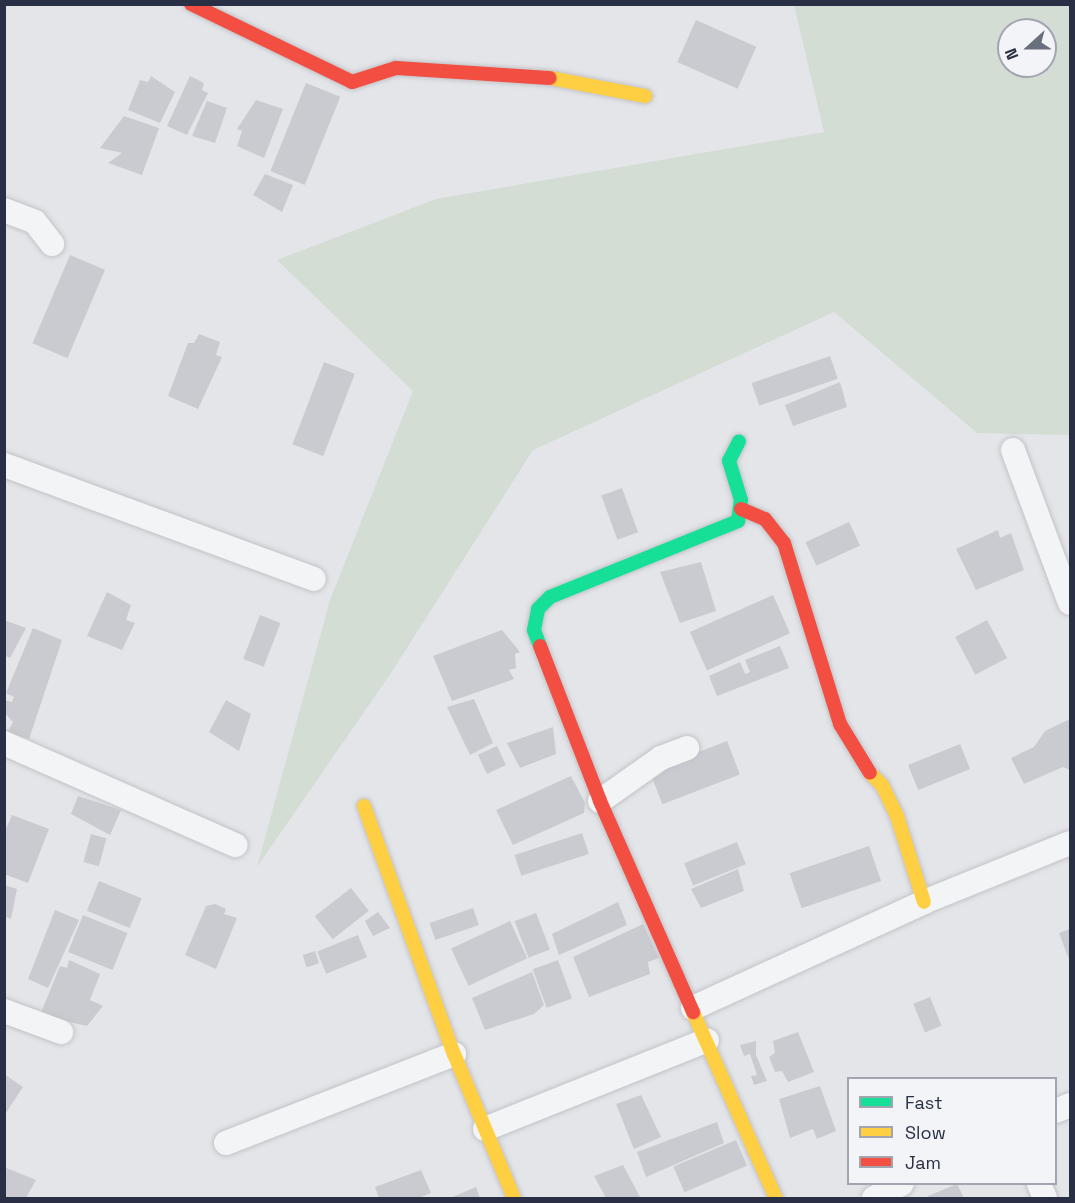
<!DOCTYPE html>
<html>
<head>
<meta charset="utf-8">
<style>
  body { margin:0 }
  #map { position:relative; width:1075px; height:1203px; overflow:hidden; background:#e4e5e9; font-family:"Space Grotesk",sans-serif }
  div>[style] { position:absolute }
  .green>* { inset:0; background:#d3ddd4 }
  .building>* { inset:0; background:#cacbd0; transform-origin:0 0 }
  .roads { filter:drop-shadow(0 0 2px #c2c3c7) drop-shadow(0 0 2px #c2c3c7) }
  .street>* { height:24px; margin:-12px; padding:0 12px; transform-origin:12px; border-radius:12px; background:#f3f4f6 }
  .fast>* { height:14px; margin:-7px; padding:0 7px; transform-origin:7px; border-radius:7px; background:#16e098 }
  .slow>* { height:14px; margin:-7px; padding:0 7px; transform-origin:7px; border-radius:7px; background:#ffcf43 }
  .jam>* { height:14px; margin:-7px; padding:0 7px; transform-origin:7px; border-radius:7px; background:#f24e42 }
  span { translate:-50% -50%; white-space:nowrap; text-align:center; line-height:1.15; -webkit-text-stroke:6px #f2f4f8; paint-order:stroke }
  .frame { position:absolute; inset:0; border:6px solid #292f44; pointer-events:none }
  .legend { position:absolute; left:847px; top:1077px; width:210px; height:108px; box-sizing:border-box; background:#f2f4f8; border:2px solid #a2a5b0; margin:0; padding:8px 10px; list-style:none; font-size:18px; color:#292f44 }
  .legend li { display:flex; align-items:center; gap:12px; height:30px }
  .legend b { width:30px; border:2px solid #a2a5b0 }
  .north { position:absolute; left:997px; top:18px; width:60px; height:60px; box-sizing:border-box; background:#f2f4f8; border:2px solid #a2a5b0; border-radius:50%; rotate:249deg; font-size:16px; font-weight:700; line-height:24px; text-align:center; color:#292f44 }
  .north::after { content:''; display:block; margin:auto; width:21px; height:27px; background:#6a6f7e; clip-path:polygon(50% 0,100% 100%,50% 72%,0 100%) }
</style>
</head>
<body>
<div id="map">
  <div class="green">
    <div style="clip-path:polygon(evenodd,794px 5px,1070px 5px,1070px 435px,977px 433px,834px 312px,533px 450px,391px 673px,257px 867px,330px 600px,413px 391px,277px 260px,436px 199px,824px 132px,794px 5px,1009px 30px,1045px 30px,1045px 66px,1009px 66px,1009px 30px)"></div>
  </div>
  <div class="building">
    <div style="left:696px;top:20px;width:66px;height:46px;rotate:24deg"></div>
    <div style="clip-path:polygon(151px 76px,175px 92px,160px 123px,128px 110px,140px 80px,148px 82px)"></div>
    <div style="clip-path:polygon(190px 76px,204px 83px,202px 90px,208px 93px,187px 135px,167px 126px)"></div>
    <div style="left:306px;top:83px;width:37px;height:95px;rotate:22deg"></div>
    <div style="clip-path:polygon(256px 100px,283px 109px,264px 158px,237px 146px,242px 131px,237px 129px)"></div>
    <div style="clip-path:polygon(207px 101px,227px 108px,215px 143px,192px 136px)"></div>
    <div style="clip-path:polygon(124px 116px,159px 128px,142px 175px,108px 163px,122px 153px,100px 148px)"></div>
    <div style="clip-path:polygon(265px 174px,293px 185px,282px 212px,253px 195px)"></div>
    <div style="left:70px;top:255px;width:38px;height:96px;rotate:23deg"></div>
    <div style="clip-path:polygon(199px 334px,220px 342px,216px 355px,222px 357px,198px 409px,168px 396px,188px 343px,194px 343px)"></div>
    <div style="left:830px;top:356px;width:24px;height:83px;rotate:71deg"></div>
    <div style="left:324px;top:362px;width:33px;height:88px;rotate:21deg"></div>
    <div style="clip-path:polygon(840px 382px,847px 407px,793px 426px,785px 405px)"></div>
    <div style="left:622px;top:488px;width:47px;height:22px;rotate:70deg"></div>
    <div style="left:849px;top:522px;width:26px;height:48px;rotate:65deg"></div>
    <div style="clip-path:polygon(998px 530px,1000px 538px,1011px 533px,1024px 570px,976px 590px,956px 549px)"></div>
    <div style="clip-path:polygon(701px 562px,716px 611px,680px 623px,660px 572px)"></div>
    <div style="clip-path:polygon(107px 592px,131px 605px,126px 620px,135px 623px,122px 650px,87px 636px)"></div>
    <div style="left:773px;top:595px;width:42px;height:91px;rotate:66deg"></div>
    <div style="left:260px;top:615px;width:22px;height:47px;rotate:21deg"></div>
    <div style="clip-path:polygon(4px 620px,26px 628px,10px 658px,4px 655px)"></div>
    <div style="left:987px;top:620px;width:43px;height:36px;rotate:62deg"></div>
    <div style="clip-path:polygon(33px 628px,62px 640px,29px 739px,8px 732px,13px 722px,4px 712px,4px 700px,12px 702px,14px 697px,6px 693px)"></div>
    <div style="clip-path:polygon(502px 630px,520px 652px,515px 654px,516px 668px,509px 670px,514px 679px,452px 701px,433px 656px)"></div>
    <div style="clip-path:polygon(780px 646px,789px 668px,717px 696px,709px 676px,740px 662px,745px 674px,750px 672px,745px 660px)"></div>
    <div style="clip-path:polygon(474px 699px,493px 743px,470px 755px,447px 707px)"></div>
    <div style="clip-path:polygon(226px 700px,251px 714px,239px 751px,209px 732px)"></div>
    <div style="clip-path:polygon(1070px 719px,1070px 770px,1063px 767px,1024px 784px,1011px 758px,1034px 747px,1045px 731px)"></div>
    <div style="clip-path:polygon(553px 727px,556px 754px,520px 768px,507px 743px)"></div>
    <div style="left:727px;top:741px;width:36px;height:83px;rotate:69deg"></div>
    <div style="left:960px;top:744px;width:27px;height:56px;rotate:68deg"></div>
    <div style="left:497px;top:746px;width:21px;height:21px;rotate:65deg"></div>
    <div style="clip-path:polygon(571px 776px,585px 803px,584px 813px,513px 845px,496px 810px)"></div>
    <div style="clip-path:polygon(78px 796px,121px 810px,110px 835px,71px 814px)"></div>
    <div style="clip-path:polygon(12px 815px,49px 829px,28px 883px,4px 874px,4px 833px)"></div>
    <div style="left:582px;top:833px;width:22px;height:71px;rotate:72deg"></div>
    <div style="left:91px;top:834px;width:16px;height:29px;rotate:15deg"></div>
    <div style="left:737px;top:842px;width:24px;height:57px;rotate:68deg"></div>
    <div style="left:869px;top:846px;width:37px;height:84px;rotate:71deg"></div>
    <div style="clip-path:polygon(738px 869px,744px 891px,701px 908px,691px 889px)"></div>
    <div style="left:99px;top:881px;width:46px;height:32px;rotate:22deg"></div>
    <div style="clip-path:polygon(4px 885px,17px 889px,11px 919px,4px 916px)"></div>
    <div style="left:351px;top:888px;width:29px;height:46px;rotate:52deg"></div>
    <div style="clip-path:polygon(618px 902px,627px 925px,559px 955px,552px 934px)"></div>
    <div style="clip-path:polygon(215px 904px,226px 909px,224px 914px,237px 918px,216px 969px,185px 955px,206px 906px)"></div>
    <div style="left:473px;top:908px;width:18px;height:46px;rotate:71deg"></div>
    <div style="clip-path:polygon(55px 910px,79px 920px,48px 988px,28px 979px)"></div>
    <div style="clip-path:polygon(378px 912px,390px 928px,373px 936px,365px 921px)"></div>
    <div style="left:536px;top:913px;width:39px;height:23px;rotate:69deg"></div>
    <div style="left:83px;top:915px;width:48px;height:40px;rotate:22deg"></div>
    <div style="left:510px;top:921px;width:41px;height:65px;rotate:65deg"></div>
    <div style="clip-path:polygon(643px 924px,659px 958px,648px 962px,650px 974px,589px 997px,573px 957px)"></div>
    <div style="clip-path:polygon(1070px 929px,1070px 962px,1059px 933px)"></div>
    <div style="left:358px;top:935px;width:24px;height:44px;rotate:68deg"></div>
    <div style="left:315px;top:951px;width:13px;height:13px;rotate:72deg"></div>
    <div style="clip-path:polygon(69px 960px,100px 974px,90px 1000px,103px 1006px,87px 1026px,40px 1015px,60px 966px,67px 968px)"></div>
    <div style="left:558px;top:960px;width:41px;height:27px;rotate:70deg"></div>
    <div style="clip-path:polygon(532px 972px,544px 1005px,534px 1014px,485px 1030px,472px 998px)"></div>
    <div style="left:930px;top:997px;width:31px;height:18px;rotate:68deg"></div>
    <div style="clip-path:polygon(798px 1032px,814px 1072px,788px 1082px,782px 1071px,775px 1072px,769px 1057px,775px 1053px,773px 1041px)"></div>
    <div style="clip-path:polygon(756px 1041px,756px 1055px,767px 1081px,754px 1085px,751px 1076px,757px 1075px,750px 1054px,744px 1056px,740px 1045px)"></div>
    <div style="clip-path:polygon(4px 1074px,23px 1087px,4px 1116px)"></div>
    <div style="clip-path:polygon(820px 1086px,836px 1131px,817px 1139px,813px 1129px,790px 1138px,779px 1099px)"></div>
    <div style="clip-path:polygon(641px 1095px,661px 1137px,634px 1149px,616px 1104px)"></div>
    <div style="clip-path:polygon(717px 1122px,724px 1143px,646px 1177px,637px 1152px)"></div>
    <div style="left:736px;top:1140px;width:28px;height:68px;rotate:67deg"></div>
    <div style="clip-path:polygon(623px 1165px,640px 1197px,606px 1198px,594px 1176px)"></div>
    <div style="clip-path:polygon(4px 1167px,36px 1180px,26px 1198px,4px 1198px)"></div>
    <div style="clip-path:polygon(421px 1170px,431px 1193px,419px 1198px,379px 1198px,375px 1187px)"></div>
    <div style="clip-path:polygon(957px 1184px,964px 1198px,929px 1198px,928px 1196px)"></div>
    <div style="clip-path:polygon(476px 1187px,480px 1198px,450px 1198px)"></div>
  </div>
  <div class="roads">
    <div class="street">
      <div style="left:4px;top:210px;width:33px;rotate:21deg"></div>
      <div style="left:35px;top:222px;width:28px;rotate:52deg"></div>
      <div style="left:1013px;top:450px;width:163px;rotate:69.6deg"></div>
      <div style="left:4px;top:465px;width:330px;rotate:20.2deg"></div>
      <div style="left:4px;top:743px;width:253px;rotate:23.8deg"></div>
      <div style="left:600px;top:801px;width:75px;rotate:-35.2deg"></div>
      <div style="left:661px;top:758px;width:28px;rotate:-21deg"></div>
      <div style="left:693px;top:1008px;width:254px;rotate:-24.6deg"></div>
      <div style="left:924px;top:902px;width:157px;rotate:-22deg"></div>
      <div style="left:4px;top:1011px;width:61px;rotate:20.2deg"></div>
      <div style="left:1056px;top:1111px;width:15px;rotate:-23deg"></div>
      <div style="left:485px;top:1129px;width:239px;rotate:-21.8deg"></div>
      <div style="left:226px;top:1143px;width:245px;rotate:-21.3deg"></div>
      <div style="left:1039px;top:1184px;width:15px;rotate:67deg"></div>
      <div style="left:874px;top:1198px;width:31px;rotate:-27deg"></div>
    </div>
    <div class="fast">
      <div style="left:540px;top:646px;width:17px;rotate:-111deg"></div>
      <div style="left:534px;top:630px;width:21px;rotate:-79deg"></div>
      <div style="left:538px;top:609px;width:17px;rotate:-45deg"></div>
      <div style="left:550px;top:597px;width:203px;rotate:-22deg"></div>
      <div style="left:738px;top:521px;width:21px;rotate:-82deg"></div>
      <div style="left:741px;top:500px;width:41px;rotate:-107.1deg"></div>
      <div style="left:729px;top:461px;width:22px;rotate:-63deg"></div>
    </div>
    <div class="slow">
      <div style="left:550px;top:78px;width:97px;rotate:10.7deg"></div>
      <div style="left:870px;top:773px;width:17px;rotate:45deg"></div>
      <div style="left:882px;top:785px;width:34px;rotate:64deg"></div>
      <div style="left:897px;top:816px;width:90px;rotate:72.6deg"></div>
      <div style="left:364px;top:806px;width:264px;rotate:70.1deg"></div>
      <div style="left:454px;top:1054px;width:156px;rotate:67.4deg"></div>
      <div style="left:693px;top:1012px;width:204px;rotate:66deg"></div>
    </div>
    <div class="jam">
      <div style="left:191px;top:4px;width:179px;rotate:25.8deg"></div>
      <div style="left:352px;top:82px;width:46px;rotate:-17.7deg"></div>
      <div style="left:396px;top:68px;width:154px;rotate:3.7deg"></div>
      <div style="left:741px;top:509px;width:26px;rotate:23deg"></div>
      <div style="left:765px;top:519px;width:31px;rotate:52deg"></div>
      <div style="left:784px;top:543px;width:189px;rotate:72.8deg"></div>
      <div style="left:840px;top:724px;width:57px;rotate:58.5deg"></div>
      <div style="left:540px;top:646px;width:166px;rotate:68.8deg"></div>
      <div style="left:600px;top:801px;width:231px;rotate:66.2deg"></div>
    </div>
  </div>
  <div class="frame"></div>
  <ul class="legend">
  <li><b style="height:8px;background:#16e098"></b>Fast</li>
  <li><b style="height:8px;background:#ffcf43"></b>Slow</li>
  <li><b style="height:8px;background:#f24e42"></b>Jam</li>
  </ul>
  <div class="north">N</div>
</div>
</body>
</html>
